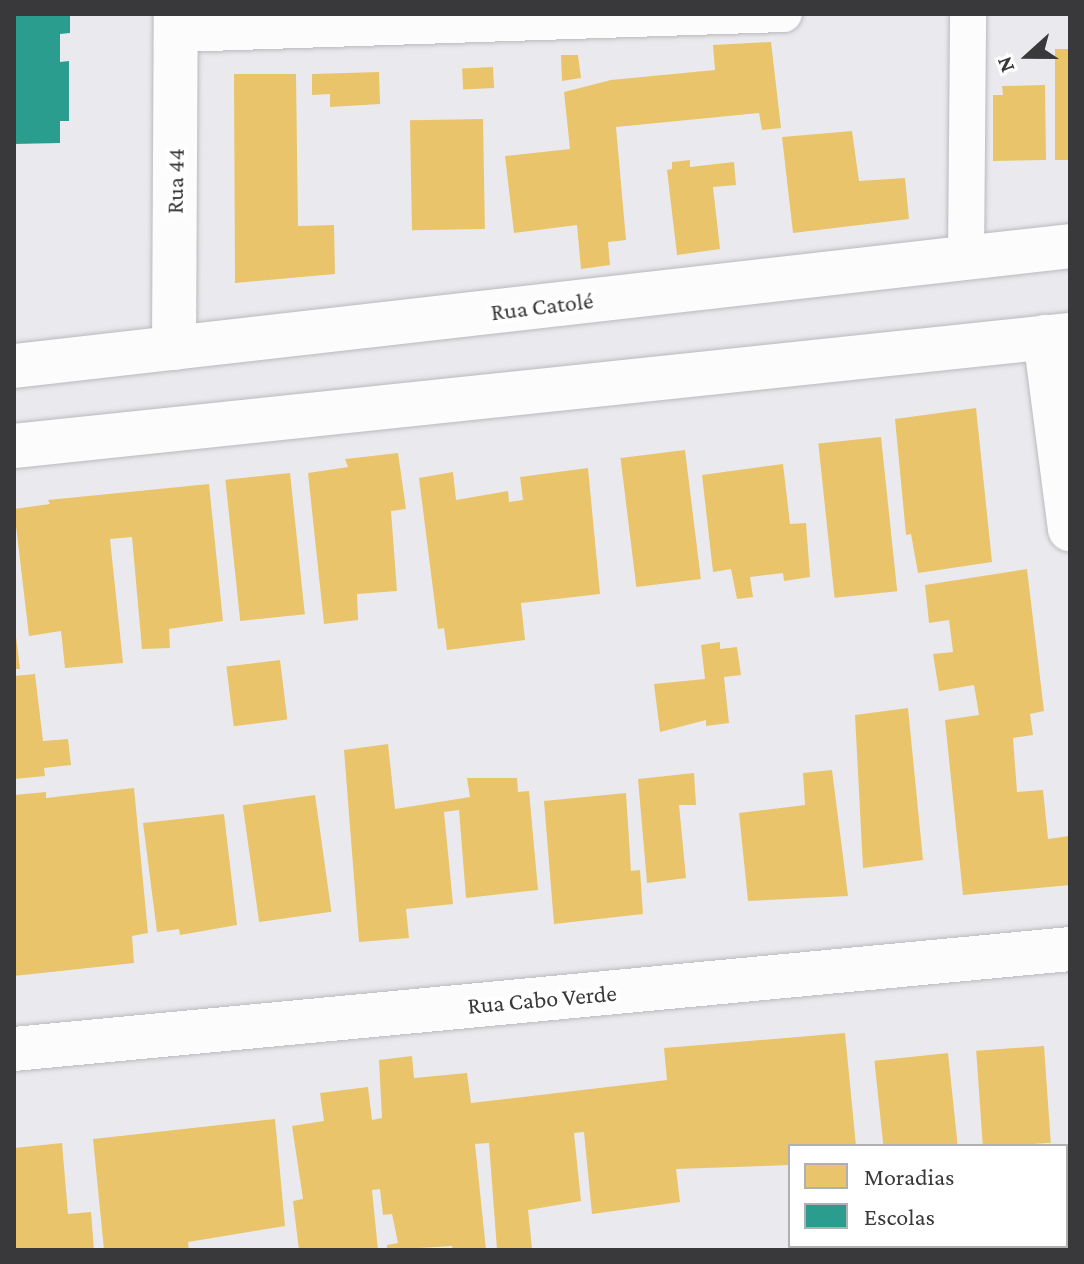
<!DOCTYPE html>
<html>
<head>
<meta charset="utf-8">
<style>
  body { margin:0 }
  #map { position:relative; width:1084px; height:1264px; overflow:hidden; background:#eaeaee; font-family:"Crimson Pro",serif }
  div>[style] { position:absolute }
  .homes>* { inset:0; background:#e9c46a; transform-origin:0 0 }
  .schools>* { inset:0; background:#2a9d8f }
  .roads { filter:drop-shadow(0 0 2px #bababd) drop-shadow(0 0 2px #bababd) }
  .service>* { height:36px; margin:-18px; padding:0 18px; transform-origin:18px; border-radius:18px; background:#fcfcfc }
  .minor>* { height:44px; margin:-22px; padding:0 22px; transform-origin:22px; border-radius:22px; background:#fcfcfc }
  .tertiary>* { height:44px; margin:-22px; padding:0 22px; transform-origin:22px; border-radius:22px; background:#fcfcfc }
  span { translate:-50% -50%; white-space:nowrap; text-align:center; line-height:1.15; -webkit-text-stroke:8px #fff; paint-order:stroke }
  .street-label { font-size:24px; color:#39383b }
  .frame { position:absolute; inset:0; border:16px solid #39383b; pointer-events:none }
  .legend { position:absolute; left:788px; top:1144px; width:280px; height:104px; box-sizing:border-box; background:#fff; border:2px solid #b0afb1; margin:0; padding:10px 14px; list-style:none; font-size:24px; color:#39383b }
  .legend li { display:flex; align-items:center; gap:16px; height:40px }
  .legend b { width:40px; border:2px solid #b0afb1 }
  .north { position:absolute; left:988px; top:16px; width:80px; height:80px; -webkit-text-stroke:6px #fff; paint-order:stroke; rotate:249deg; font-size:22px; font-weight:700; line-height:32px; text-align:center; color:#39383b }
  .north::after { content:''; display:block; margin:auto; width:28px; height:36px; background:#39383b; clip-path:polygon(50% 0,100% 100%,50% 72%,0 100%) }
</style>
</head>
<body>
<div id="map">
  <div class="homes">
    <div style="clip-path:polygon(771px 42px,781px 128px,762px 130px,759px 113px,616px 127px,626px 240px,608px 242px,610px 265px,581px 269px,577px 225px,514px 233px,505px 156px,570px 149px,564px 92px,611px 80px,715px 70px,713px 45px)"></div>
    <div style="left:1055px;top:49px;width:15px;height:111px"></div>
    <div style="clip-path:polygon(561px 55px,578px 55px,581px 78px,562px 81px)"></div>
    <div style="left:493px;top:67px;width:21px;height:31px;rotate:87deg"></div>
    <div style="clip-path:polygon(379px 72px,380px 104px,330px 107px,330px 94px,312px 95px,312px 74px)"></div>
    <div style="clip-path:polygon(234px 74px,296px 74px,298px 226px,334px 225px,335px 274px,235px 283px)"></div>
    <div style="clip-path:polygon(1045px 85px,1046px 160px,993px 161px,993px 95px,1003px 95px,1002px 86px)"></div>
    <div style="left:483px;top:119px;width:110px;height:73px;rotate:89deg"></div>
    <div style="clip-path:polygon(852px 131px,859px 181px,905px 178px,909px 219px,793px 233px,782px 137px)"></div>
    <div style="clip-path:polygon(690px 160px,690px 167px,734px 162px,736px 185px,713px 187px,720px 249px,677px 255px,667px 170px,672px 169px,672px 162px)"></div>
    <div style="clip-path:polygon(976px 408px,992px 562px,918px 573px,911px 534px,906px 535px,895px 419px)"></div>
    <div style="left:881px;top:437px;width:155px;height:63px;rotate:84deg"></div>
    <div style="left:685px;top:450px;width:130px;height:65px;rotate:83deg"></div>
    <div style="clip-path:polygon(398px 453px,406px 509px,391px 511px,397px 591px,357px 594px,358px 620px,324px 624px,308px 473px,348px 467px,345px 459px)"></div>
    <div style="clip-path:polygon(783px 464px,790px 524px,806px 523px,810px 577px,784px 581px,783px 573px,750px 577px,753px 597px,737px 599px,731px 569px,713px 572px,702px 475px)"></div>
    <div style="clip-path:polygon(588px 468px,600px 594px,521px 603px,525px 640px,447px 650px,444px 628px,438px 629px,419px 478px,453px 472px,456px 500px,508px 491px,509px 502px,523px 500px,520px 477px)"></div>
    <div style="left:290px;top:473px;width:142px;height:65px;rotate:84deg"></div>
    <div style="clip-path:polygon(209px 484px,223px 621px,169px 629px,170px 648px,142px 649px,132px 537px,110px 539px,123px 663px,65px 668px,61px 631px,29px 636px,14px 509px,50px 504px,48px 500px)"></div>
    <div style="clip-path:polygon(1027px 569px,1044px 711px,1030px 714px,1033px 735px,1013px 738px,1017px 792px,1043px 790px,1048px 839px,1069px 836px,1070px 885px,963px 895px,945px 720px,979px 715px,974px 685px,939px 691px,933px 654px,953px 652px,949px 620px,929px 623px,925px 585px)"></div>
    <div style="clip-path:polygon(14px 620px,20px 669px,14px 669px)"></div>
    <div style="clip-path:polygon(720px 642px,720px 649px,737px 647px,741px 675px,724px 677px,729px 723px,706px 726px,706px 720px,660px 732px,654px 684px,705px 679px,701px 645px)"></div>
    <div style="left:280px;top:660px;width:60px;height:54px;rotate:83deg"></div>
    <div style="clip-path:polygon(35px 674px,43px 741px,68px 739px,71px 765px,44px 768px,45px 776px,14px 779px,14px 676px)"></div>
    <div style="clip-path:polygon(908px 708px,923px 860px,863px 868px,855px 715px)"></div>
    <div style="clip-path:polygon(388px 744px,395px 809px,470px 797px,467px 778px,517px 778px,518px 792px,529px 791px,538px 890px,466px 898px,459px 810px,444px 812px,453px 904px,406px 909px,409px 938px,359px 942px,344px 750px)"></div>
    <div style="clip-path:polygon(832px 770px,848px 896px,748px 901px,739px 813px,805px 805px,803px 773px)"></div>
    <div style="clip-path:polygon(694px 773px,696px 805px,679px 805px,686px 878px,647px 883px,638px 779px)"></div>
    <div style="clip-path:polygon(134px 788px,148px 933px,132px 936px,134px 963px,14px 976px,14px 795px,46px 792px,46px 798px)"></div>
    <div style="clip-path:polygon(626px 793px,631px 871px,640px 870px,643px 914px,554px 924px,544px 801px)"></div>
    <div style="left:315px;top:795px;width:118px;height:73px;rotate:82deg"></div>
    <div style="clip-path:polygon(224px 814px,237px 925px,180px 935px,179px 929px,157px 932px,143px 823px)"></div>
    <div style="clip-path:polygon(845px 1033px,856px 1146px,790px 1146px,790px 1165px,676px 1169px,680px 1202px,592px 1214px,584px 1132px,574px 1133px,581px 1201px,528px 1210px,532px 1248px,497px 1250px,489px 1143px,475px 1144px,486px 1250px,453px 1250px,452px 1246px,387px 1250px,387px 1245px,398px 1243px,392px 1214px,383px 1215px,380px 1189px,372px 1190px,378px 1250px,299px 1250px,293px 1201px,303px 1199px,292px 1126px,324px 1121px,320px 1093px,368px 1087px,372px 1120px,382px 1118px,379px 1060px,412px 1056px,414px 1078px,467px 1073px,471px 1103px,667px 1080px,664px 1048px)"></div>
    <div style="left:1044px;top:1046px;width:97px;height:68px;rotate:86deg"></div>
    <div style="left:948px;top:1053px;width:94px;height:74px;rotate:84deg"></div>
    <div style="clip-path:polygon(275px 1119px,285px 1226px,188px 1242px,189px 1250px,104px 1250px,93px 1139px)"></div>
    <div style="clip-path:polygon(62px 1143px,68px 1214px,91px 1212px,94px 1250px,14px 1250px,14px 1148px)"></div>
    <div style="clip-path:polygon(1066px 1239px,1070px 1250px,981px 1250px,981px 1246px,1066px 1246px)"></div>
  </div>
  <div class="schools">
    <div style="clip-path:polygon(14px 14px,70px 14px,70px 33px,60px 34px,60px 62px,69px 61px,69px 121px,60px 121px,60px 143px,14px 144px)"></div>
  </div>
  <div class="roads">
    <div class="service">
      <div style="left:177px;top:34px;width:607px;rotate:-1.89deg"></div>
      <div style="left:966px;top:257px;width:243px;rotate:-89.5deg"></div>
    </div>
    <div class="minor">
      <div style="left:1045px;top:337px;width:194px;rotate:82.6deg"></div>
      <div style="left:174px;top:348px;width:334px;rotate:-89.7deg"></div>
      <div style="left:14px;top:1049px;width:1061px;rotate:-5.41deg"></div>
    </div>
    <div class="tertiary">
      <div style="left:14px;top:366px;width:1063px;rotate:-6.48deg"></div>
      <div style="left:14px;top:446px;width:1062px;rotate:-6deg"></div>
    </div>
  </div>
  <div class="street-label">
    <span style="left:175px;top:181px;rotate:-89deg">Rua 44</span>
    <span style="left:542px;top:306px;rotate:-7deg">Rua Catolé</span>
    <span style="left:542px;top:999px;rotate:-5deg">Rua Cabo Verde</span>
  </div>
  <div class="frame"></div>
  <ul class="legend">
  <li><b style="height:22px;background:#e9c46a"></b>Moradias</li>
  <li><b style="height:22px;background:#2a9d8f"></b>Escolas</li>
  </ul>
  <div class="north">N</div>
</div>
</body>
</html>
